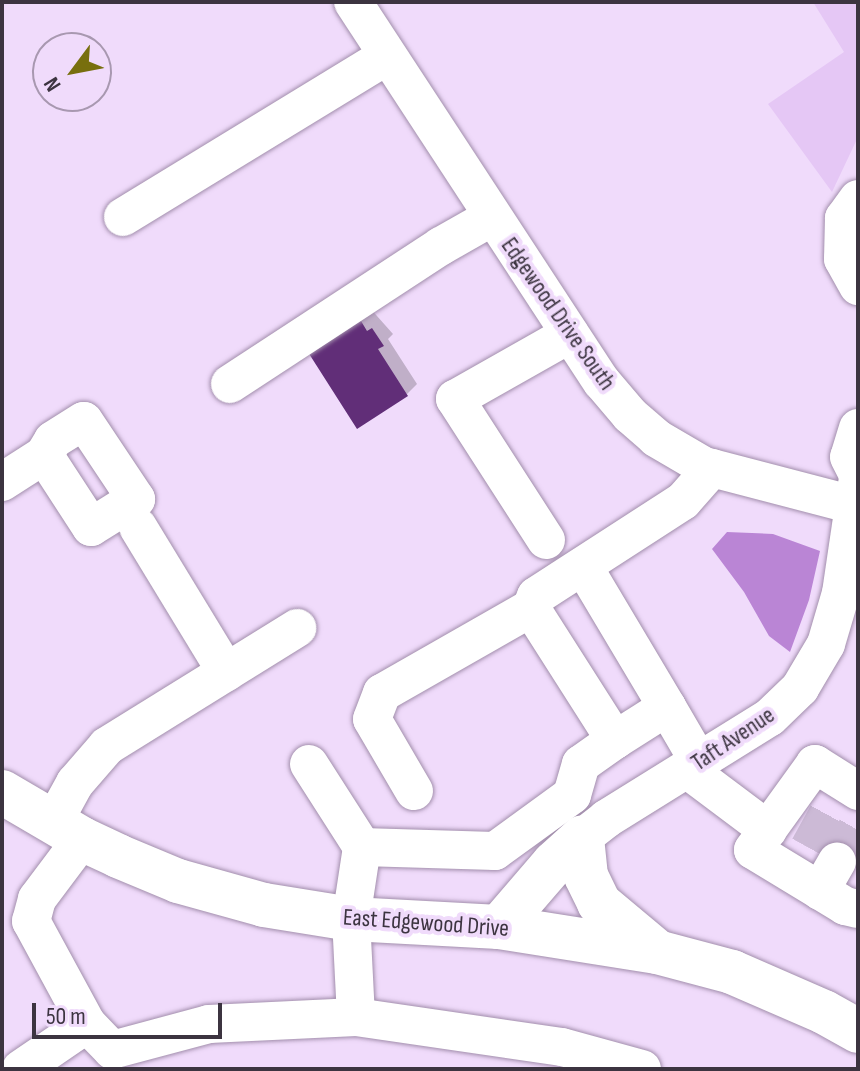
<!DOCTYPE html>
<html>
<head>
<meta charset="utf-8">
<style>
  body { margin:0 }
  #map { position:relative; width:860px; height:1071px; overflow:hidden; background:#f0dbfb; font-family:"Sofia Sans Condensed",sans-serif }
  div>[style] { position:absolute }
  .green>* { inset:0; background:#e5c7f5 }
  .water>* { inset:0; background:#ba85d5 }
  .shadow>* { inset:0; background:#0003 }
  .building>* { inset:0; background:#612e78 }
  .minor-tunnel>* { height:38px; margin-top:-19px; transform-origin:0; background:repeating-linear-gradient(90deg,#ccbad6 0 38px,transparent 0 57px) }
  .roads { filter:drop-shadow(0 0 2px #a28eac) drop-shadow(0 0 2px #a28eac) }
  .minor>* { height:38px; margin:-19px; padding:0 19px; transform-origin:19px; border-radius:19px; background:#fff }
  .major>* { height:44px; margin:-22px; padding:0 22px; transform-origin:22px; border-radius:22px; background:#fff }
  span { translate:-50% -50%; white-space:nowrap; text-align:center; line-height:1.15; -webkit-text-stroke:8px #f0dbfb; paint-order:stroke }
  .street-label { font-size:24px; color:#3c3440 }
  .frame { position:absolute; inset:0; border:4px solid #3c3440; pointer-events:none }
  .north { position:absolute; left:32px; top:32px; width:80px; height:80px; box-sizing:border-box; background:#f0dbfb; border:2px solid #a898b0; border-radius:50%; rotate:238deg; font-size:22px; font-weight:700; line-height:32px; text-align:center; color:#3c3440 }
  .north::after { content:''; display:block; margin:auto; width:28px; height:36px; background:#786f0e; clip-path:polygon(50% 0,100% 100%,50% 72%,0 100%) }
  .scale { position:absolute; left:32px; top:1003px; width:190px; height:36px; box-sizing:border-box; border:4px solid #3c3440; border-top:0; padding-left:10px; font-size:24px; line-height:28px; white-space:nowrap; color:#3c3440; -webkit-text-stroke:6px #f0dbfb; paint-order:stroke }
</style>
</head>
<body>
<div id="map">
  <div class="green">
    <div style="clip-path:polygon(813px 2px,858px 2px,858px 137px,832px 192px,768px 104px,844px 52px)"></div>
  </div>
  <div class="water">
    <div style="clip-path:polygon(727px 532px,773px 534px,820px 551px,809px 600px,790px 652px,769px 636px,744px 592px,712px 549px)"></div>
  </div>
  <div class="shadow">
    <div style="clip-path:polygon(369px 307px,393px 334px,388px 339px,417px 384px,407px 394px,308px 349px)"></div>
  </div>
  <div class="building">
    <div style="clip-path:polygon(358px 316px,367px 331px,372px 328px,384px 346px,378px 349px,408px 396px,357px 429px,306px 349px)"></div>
  </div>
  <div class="minor-tunnel">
    <div style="left:809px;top:848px;width:46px;rotate:-61.2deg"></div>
    <div style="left:837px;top:862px;width:42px;rotate:-59.7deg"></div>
  </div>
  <div class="roads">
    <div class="minor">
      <div style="left:353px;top:2px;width:454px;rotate:56.8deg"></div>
      <div style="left:602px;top:382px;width:43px;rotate:49.7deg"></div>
      <div style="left:630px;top:415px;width:35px;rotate:41deg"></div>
      <div style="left:656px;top:438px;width:56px;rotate:30.3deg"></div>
      <div style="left:704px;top:466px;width:159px;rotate:14.6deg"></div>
      <div style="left:858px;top:199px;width:24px;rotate:126deg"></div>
      <div style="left:844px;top:218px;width:41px;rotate:91.4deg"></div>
      <div style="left:843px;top:259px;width:31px;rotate:61deg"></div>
      <div style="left:123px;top:217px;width:309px;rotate:-31.4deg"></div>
      <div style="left:230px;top:384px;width:252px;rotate:-33.2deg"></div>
      <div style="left:441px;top:246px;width:59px;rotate:-29.6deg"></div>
      <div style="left:858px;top:428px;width:30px;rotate:107deg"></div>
      <div style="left:849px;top:457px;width:20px;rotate:63deg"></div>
      <div style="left:2px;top:482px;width:50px;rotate:-32.7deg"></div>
      <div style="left:44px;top:455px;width:17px;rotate:-59deg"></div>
      <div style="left:53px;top:440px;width:36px;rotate:-32deg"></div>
      <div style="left:84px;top:421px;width:94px;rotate:56.3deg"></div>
      <div style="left:136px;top:499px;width:53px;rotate:148.1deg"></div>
      <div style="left:91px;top:527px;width:86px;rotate:-123.1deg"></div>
      <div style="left:138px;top:527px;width:170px;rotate:58.7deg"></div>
      <div style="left:546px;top:540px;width:168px;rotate:-122.8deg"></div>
      <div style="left:455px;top:399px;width:132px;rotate:-29.5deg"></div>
      <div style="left:583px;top:566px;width:164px;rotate:59.2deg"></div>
      <div style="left:667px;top:707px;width:62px;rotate:147.6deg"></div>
      <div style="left:615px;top:740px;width:156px;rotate:-122.5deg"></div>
      <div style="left:531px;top:608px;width:13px;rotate:-67deg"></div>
      <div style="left:536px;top:596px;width:175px;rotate:-32.9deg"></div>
      <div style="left:683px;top:501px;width:44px;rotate:-48.7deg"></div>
      <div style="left:667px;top:707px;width:64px;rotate:59.8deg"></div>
      <div style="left:309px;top:764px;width:98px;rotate:57.4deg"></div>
      <div style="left:362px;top:847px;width:133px;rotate:1.7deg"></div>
      <div style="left:495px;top:851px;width:95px;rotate:-36deg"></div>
      <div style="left:572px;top:795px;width:32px;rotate:-74deg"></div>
      <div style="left:581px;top:764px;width:42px;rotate:-35.2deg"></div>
      <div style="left:688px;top:770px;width:100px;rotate:36.9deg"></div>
      <div style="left:414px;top:791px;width:83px;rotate:-120.3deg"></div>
      <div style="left:372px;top:719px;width:28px;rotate:-69deg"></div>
      <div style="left:382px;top:693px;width:172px;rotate:-29.7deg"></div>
      <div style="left:858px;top:791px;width:51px;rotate:-147.9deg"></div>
      <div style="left:815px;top:764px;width:106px;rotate:125.8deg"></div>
      <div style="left:753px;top:850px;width:108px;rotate:31.3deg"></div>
      <div style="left:845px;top:906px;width:13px;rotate:13deg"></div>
      <div style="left:53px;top:823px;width:46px;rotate:-61.2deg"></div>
      <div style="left:75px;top:783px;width:49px;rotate:-49.1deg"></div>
      <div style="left:107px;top:746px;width:224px;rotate:-31.8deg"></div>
      <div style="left:582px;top:838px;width:31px;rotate:-38deg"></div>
      <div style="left:606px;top:819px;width:193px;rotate:-31.9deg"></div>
      <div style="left:770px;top:717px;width:42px;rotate:-44deg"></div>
      <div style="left:800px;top:688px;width:51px;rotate:-59.4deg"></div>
      <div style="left:826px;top:644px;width:53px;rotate:-73.6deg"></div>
      <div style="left:841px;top:593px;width:116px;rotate:-81.6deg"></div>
      <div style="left:82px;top:839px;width:75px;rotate:126.9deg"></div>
      <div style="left:37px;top:899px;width:23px;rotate:105deg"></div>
      <div style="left:31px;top:921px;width:117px;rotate:61.5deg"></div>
      <div style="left:87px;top:1024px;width:36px;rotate:46deg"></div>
      <div style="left:112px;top:1050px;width:100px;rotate:-15deg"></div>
      <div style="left:209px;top:1024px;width:147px;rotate:-2.7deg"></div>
      <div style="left:356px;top:1017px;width:208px;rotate:8.3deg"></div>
      <div style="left:562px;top:1047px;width:83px;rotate:15.4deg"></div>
      <div style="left:820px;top:891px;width:34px;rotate:-60deg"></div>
      <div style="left:356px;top:1017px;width:98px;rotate:-92.9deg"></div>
      <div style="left:351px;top:919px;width:73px;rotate:-81.3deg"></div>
      <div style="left:21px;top:1069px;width:80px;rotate:-34.3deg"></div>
    </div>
    <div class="major">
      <div style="left:2px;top:792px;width:93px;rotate:30.4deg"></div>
      <div style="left:82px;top:839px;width:40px;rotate:25deg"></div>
      <div style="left:118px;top:856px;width:65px;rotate:22.6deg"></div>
      <div style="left:178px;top:881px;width:89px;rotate:15.6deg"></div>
      <div style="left:264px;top:905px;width:88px;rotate:9.1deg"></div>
      <div style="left:351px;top:919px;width:148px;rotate:3.1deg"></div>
      <div style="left:499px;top:927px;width:160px;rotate:9deg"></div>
      <div style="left:657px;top:952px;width:78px;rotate:14.9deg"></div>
      <div style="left:732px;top:972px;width:100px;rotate:23.5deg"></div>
      <div style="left:824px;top:1012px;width:39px;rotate:29deg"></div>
      <div style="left:582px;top:838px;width:38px;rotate:84deg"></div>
      <div style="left:586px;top:876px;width:30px;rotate:64deg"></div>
      <div style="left:599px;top:903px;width:73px;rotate:40deg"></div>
      <div style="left:499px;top:927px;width:84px;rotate:-49.3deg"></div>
      <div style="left:554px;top:863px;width:38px;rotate:-42deg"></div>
    </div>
  </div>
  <div class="street-label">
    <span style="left:558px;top:314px;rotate:55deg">Edgewood Drive South</span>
    <span style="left:733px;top:739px;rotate:-34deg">Taft Avenue</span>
    <span style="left:426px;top:923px;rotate:4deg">East Edgewood Drive</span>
  </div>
  <div class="frame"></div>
  <div class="north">N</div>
  <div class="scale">50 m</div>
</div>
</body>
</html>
